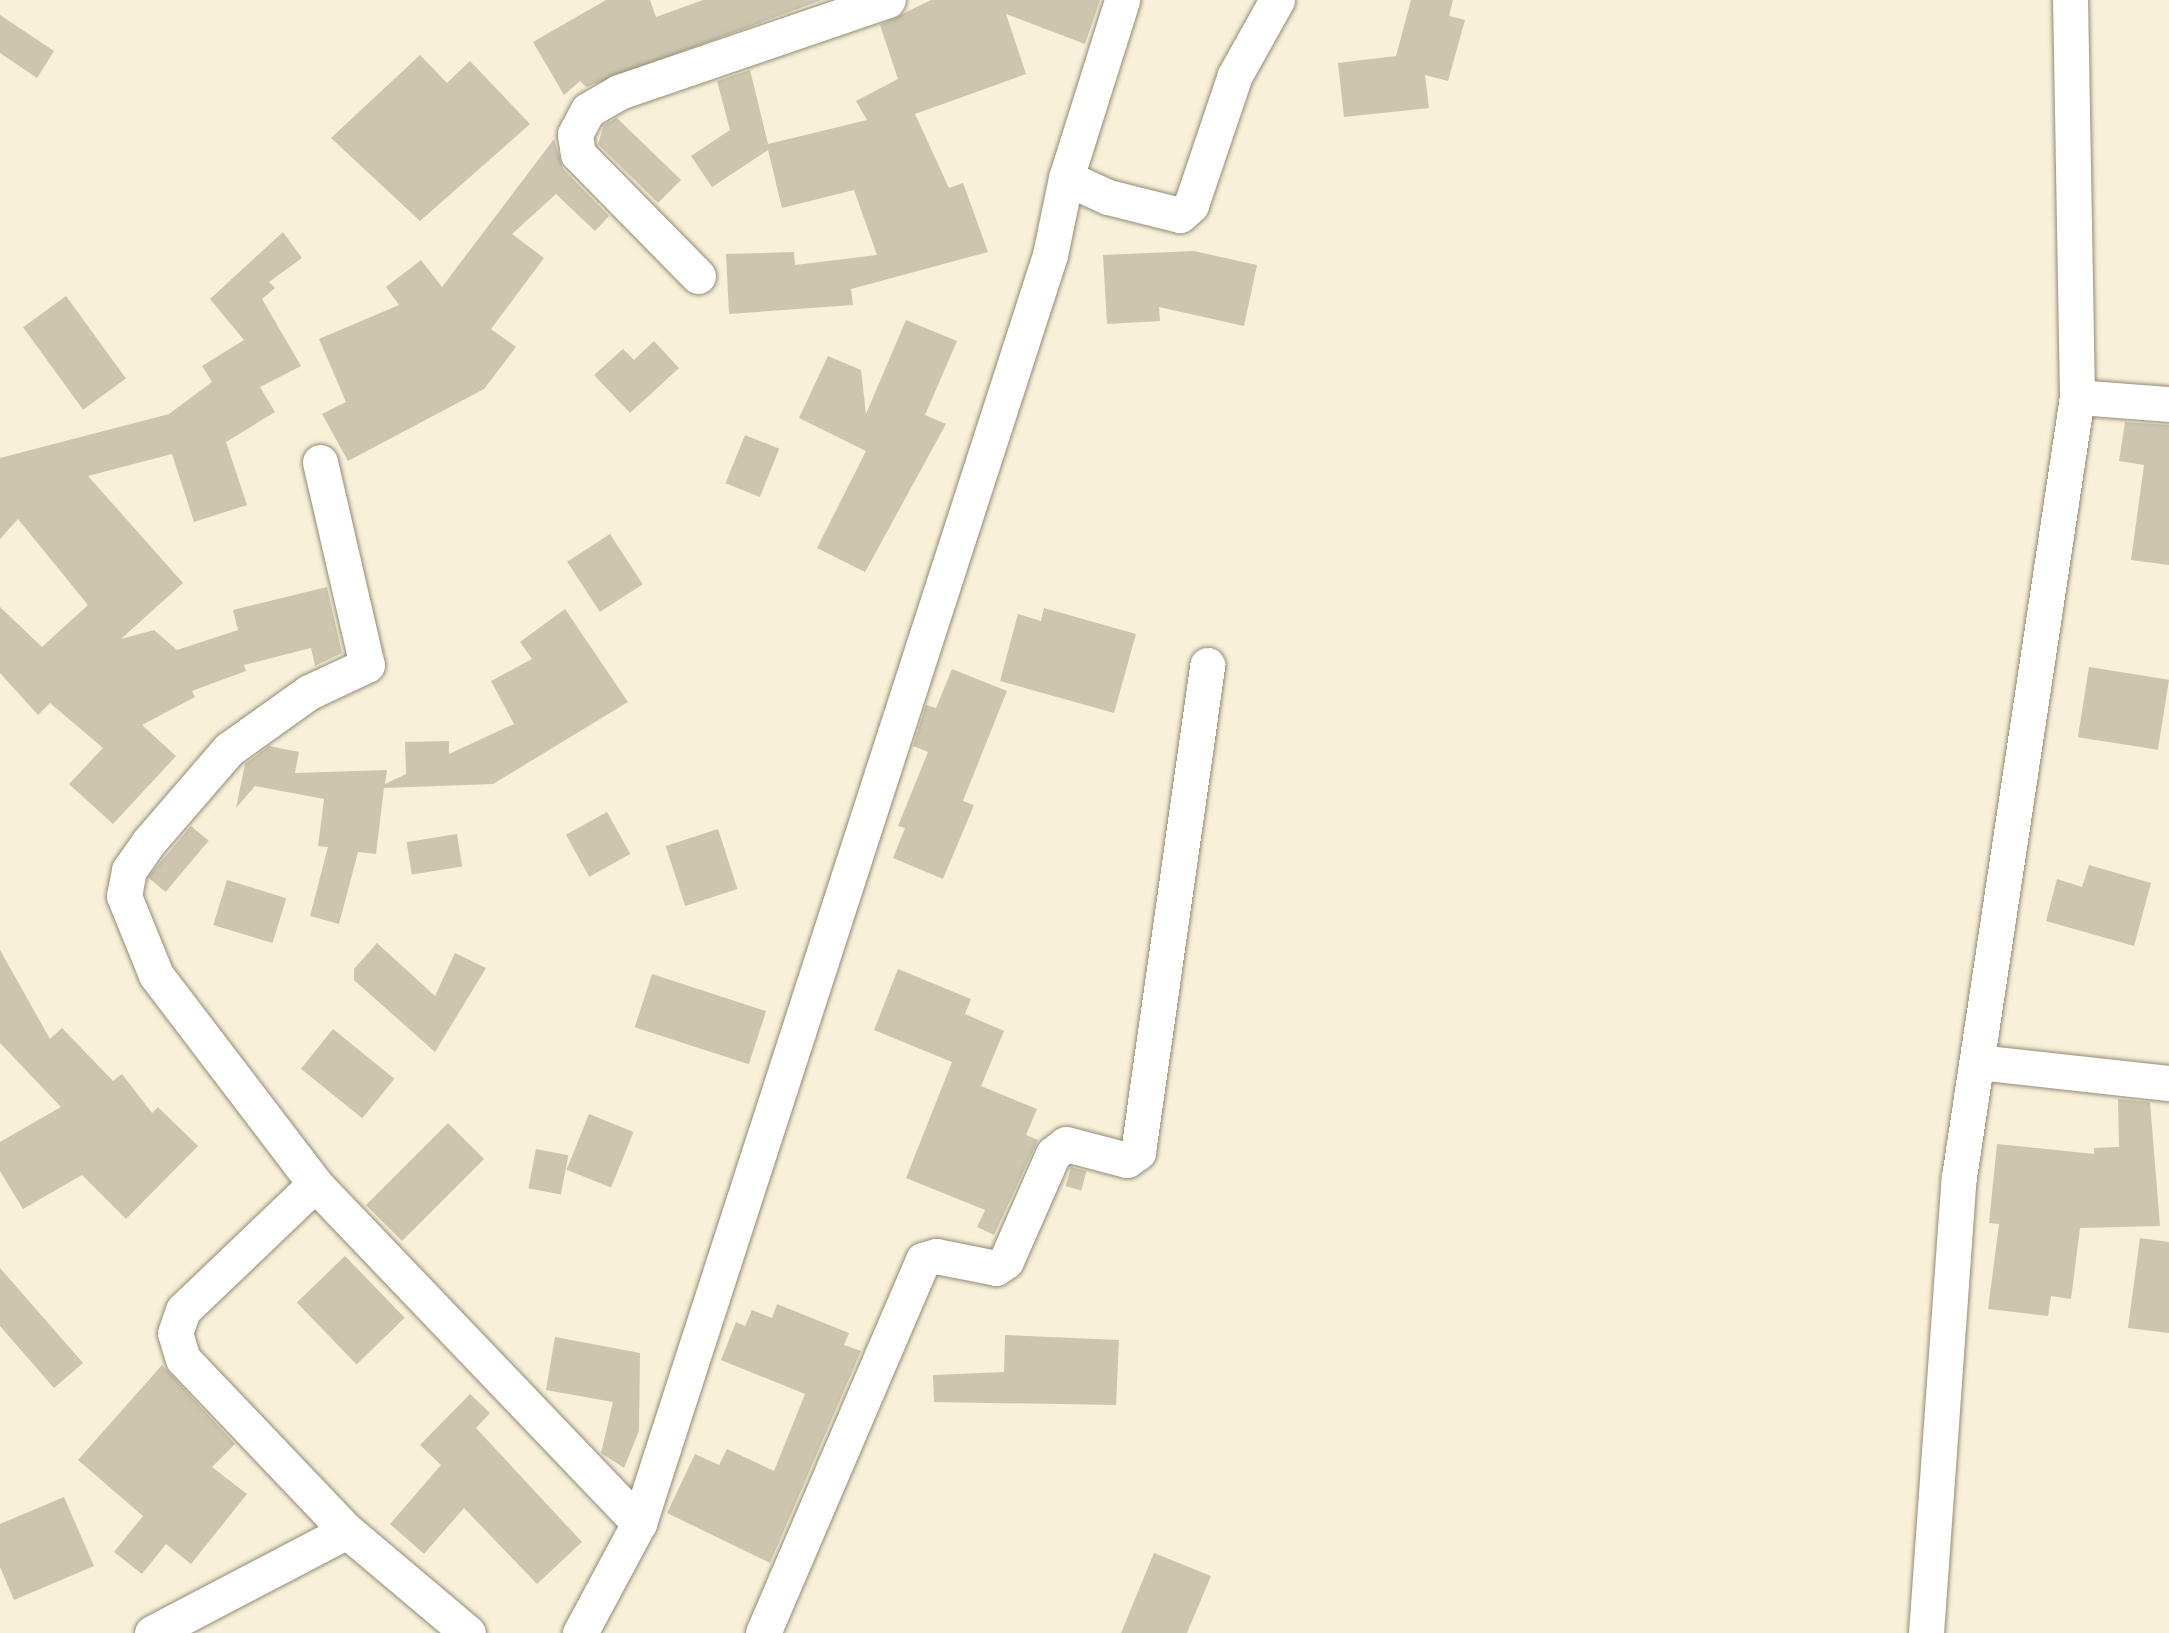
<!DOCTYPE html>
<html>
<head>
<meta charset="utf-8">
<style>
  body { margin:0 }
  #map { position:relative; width:2169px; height:1633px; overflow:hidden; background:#f9f0d9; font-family:"Work Sans",sans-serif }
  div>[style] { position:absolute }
  .building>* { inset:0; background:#cdc5ae; transform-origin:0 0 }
  .roads { filter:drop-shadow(0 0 2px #928b75) drop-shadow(0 0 2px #928b75) }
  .minor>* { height:35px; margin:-17.5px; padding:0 17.5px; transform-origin:17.5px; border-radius:17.5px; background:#fff }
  span { translate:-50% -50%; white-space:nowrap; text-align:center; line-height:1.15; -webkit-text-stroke:8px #fefefe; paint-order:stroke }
</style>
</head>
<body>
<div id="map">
  <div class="building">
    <div style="clip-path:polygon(606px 0,650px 0,656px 17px,703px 0,822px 0,586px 87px,580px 81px,564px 95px,533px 42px)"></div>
    <div style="clip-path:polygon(931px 0,1100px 0,1085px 44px,1006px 14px,1026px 74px,915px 114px,949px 188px,963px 183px,988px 252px,851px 289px,853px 305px,729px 314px,726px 254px,794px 252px,795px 265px,877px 255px,854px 190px,782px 208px,768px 150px,712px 187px,691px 156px,730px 130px,717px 81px,750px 70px,768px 144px,867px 120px,856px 101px,898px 79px,880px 25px)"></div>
    <div style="clip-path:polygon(1411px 0,1453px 0,1449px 16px,1465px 20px,1448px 81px,1425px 75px,1429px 108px,1344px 117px,1338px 63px,1396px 56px)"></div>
    <div style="clip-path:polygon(0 15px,54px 51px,37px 78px,0 53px)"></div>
    <div style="clip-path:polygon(420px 55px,447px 83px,470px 61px,530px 124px,420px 221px,331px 138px)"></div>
    <div style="clip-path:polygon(617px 118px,681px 180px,658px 203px,598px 144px,604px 125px)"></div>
    <div style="clip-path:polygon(554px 139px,563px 169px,609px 216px,595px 231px,556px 194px,512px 234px,544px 258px,491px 329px,516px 347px,484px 389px,348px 461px,322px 414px,346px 402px,319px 339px,399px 305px,386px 287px,421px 260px,442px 287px)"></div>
    <div style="clip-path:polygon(283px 232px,302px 258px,269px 282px,275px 288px,262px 299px,301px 366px,260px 387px,275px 412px,226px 442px,247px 505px,194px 522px,172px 454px,88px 476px,183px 583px,121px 639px,154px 630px,177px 650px,238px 630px,233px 610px,327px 587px,342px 653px,315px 666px,311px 648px,244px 665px,246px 671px,192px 691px,195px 697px,142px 725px,176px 756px,113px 824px,69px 784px,103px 748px,50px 703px,38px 715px,0 673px,0 607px,42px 647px,88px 605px,18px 519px,0 539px,0 458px,169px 414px,212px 382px,202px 366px,244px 340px,210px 299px)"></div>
    <div style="clip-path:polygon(1194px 251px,1257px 265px,1244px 326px,1159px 307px,1160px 321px,1107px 324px,1103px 255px)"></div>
    <div style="left:66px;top:296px;width:102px;height:53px;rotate:54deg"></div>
    <div style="clip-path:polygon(906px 320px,957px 341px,925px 415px,946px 424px,865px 572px,817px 548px,866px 451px,799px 418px,828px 356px,861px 370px,866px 414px)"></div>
    <div style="clip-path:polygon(654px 341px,679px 368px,630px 413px,594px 375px,623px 349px,634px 360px)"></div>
    <div style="clip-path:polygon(2125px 422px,2169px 425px,2169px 565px,2131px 560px,2144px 465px,2119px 461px)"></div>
    <div style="left:745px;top:435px;width:37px;height:52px;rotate:22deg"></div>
    <div style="left:610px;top:534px;width:60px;height:51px;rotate:57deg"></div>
    <div style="clip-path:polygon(1044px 608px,1136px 634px,1114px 713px,1000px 681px,1018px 614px,1041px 621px)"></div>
    <div style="clip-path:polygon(565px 609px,628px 702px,493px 784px,384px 788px,376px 854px,358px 852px,339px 924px,310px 916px,328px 847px,318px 846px,324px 799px,255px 786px,236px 808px,245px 764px,269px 746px,299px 752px,295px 773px,387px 770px,385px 784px,406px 774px,405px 742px,449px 741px,449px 754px,514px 724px,491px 681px,532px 659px,520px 642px)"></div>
    <div style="left:2089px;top:667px;width:81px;height:71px;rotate:9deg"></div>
    <div style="clip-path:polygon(952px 669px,1007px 691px,963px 801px,974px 805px,943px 879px,893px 858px,905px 828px,898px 826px,928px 752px,913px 746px,926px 705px,936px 708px)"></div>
    <div style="left:607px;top:812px;width:48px;height:47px;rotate:61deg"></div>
    <div style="left:191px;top:826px;width:23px;height:67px;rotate:40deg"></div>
    <div style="left:718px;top:829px;width:63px;height:55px;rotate:72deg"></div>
    <div style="left:457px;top:834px;width:33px;height:51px;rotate:81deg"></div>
    <div style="clip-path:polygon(2089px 865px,2151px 883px,2134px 946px,2046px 921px,2057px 879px,2082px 887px)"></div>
    <div style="left:227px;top:880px;width:62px;height:47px;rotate:17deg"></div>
    <div style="clip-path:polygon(377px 943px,435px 996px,455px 953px,486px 968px,435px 1052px,354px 980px,354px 969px)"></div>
    <div style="clip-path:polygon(0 950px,50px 1039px,62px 1028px,113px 1081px,122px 1074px,152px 1113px,158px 1107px,198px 1146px,126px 1219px,82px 1175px,23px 1209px,0 1171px,0 1142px,61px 1107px,0 1043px)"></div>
    <div style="clip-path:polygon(898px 969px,971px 999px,965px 1014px,1004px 1031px,981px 1086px,1037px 1109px,1026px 1135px,1038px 1140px,994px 1235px,977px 1227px,985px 1210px,906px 1178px,952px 1062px,874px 1030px)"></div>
    <div style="left:652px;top:974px;width:120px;height:56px;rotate:18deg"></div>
    <div style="left:333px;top:1029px;width:79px;height:51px;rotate:39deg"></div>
    <div style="clip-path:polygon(2118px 1099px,2150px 1102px,2160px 1226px,2080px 1228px,2071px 1299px,2051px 1296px,2048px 1316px,1988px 1309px,1999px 1224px,1989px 1223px,1997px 1144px,2094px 1154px,2094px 1148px,2119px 1147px)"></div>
    <div style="left:589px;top:1114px;width:48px;height:60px;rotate:22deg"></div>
    <div style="left:448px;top:1123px;width:51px;height:116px;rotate:45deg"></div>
    <div style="left:536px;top:1149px;width:33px;height:40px;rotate:11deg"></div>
    <div style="left:1071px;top:1167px;width:16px;height:20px;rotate:15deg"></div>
    <div style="clip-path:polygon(2140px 1238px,2169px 1242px,2169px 1333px,2128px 1328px)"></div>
    <div style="left:345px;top:1256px;width:86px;height:67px;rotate:46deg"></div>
    <div style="clip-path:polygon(0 1268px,83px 1363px,54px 1388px,0 1326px)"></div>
    <div style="clip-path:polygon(777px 1304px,849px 1333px,844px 1345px,861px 1351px,770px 1563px,667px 1513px,695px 1454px,719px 1465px,727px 1449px,774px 1471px,805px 1394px,721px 1360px,736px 1322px,745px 1326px,752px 1310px,772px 1318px)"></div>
    <div style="clip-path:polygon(1005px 1335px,1119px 1340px,1116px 1405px,934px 1402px,933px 1375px,1004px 1372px)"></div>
    <div style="clip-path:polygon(555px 1337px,640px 1353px,639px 1431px,624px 1468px,601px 1453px,613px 1402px,546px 1390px)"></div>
    <div style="clip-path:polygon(162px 1365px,235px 1444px,212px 1467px,247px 1494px,191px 1564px,166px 1544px,142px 1574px,114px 1552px,143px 1516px,78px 1460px)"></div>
    <div style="clip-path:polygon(470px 1394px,490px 1413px,476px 1428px,582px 1542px,537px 1584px,464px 1508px,424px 1554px,390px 1524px,441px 1465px,420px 1445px)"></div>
    <div style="clip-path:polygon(64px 1497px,94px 1566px,14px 1600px,0 1567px,0 1524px)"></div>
    <div style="clip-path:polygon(1154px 1553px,1211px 1576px,1187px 1633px,1121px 1633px)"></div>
  </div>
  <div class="roads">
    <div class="minor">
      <div style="left:1066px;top:178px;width:46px;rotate:24.3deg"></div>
      <div style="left:1108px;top:197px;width:74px;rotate:14deg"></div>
      <div style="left:1180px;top:215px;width:15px;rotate:-42deg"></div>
      <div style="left:1191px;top:205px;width:137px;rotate:-71.3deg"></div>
      <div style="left:1235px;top:75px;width:86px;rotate:-60.8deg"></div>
      <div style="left:698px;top:276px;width:171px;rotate:-134.5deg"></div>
      <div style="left:578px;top:154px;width:20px;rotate:-99deg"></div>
      <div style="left:575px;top:134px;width:27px;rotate:-62deg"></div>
      <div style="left:588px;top:110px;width:36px;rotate:-30deg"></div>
      <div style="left:619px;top:92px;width:284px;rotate:-18.9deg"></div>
      <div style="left:2077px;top:397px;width:92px;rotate:4.4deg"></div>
      <div style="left:320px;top:462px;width:208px;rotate:77deg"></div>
      <div style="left:367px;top:665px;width:64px;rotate:155deg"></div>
      <div style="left:309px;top:692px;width:98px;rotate:144.5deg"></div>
      <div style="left:229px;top:749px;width:124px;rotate:130.8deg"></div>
      <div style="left:148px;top:843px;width:33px;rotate:125deg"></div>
      <div style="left:129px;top:870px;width:26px;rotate:101deg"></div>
      <div style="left:124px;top:896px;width:85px;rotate:67.9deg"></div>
      <div style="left:156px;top:975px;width:263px;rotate:52.7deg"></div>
      <div style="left:315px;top:1184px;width:469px;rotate:46.3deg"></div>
      <div style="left:1978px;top:1062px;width:192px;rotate:6.3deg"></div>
      <div style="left:315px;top:1184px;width:182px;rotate:136.3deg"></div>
      <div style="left:183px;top:1310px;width:24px;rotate:109deg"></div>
      <div style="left:175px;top:1333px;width:27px;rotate:73deg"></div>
      <div style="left:183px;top:1359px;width:238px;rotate:46.4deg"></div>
      <div style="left:347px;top:1531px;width:158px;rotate:40.1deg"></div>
      <div style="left:152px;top:1633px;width:220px;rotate:-27.6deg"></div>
      <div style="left:580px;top:1633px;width:125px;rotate:-61.8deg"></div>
      <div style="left:639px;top:1523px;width:1333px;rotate:-72.04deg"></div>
      <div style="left:1050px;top:255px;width:79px;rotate:-78.3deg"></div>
      <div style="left:1066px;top:178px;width:187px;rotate:-72.5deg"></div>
      <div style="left:763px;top:1633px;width:406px;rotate:-66.8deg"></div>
      <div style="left:923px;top:1260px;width:14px;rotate:-17deg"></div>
      <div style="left:936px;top:1256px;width:61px;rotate:11.3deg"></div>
      <div style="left:996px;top:1268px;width:12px;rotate:-35deg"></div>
      <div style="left:1006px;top:1261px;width:117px;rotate:-66.3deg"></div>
      <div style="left:1053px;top:1154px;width:16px;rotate:-38deg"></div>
      <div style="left:1066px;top:1144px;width:63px;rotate:14.7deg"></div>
      <div style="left:1127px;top:1160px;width:14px;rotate:-36deg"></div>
      <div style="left:1138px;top:1152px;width:492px;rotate:-81.9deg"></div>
      <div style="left:1926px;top:1633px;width:457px;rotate:-85.9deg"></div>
      <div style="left:1959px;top:1177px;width:789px;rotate:-81.4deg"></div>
      <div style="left:2077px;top:397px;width:397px;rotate:-91deg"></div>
    </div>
  </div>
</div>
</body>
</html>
